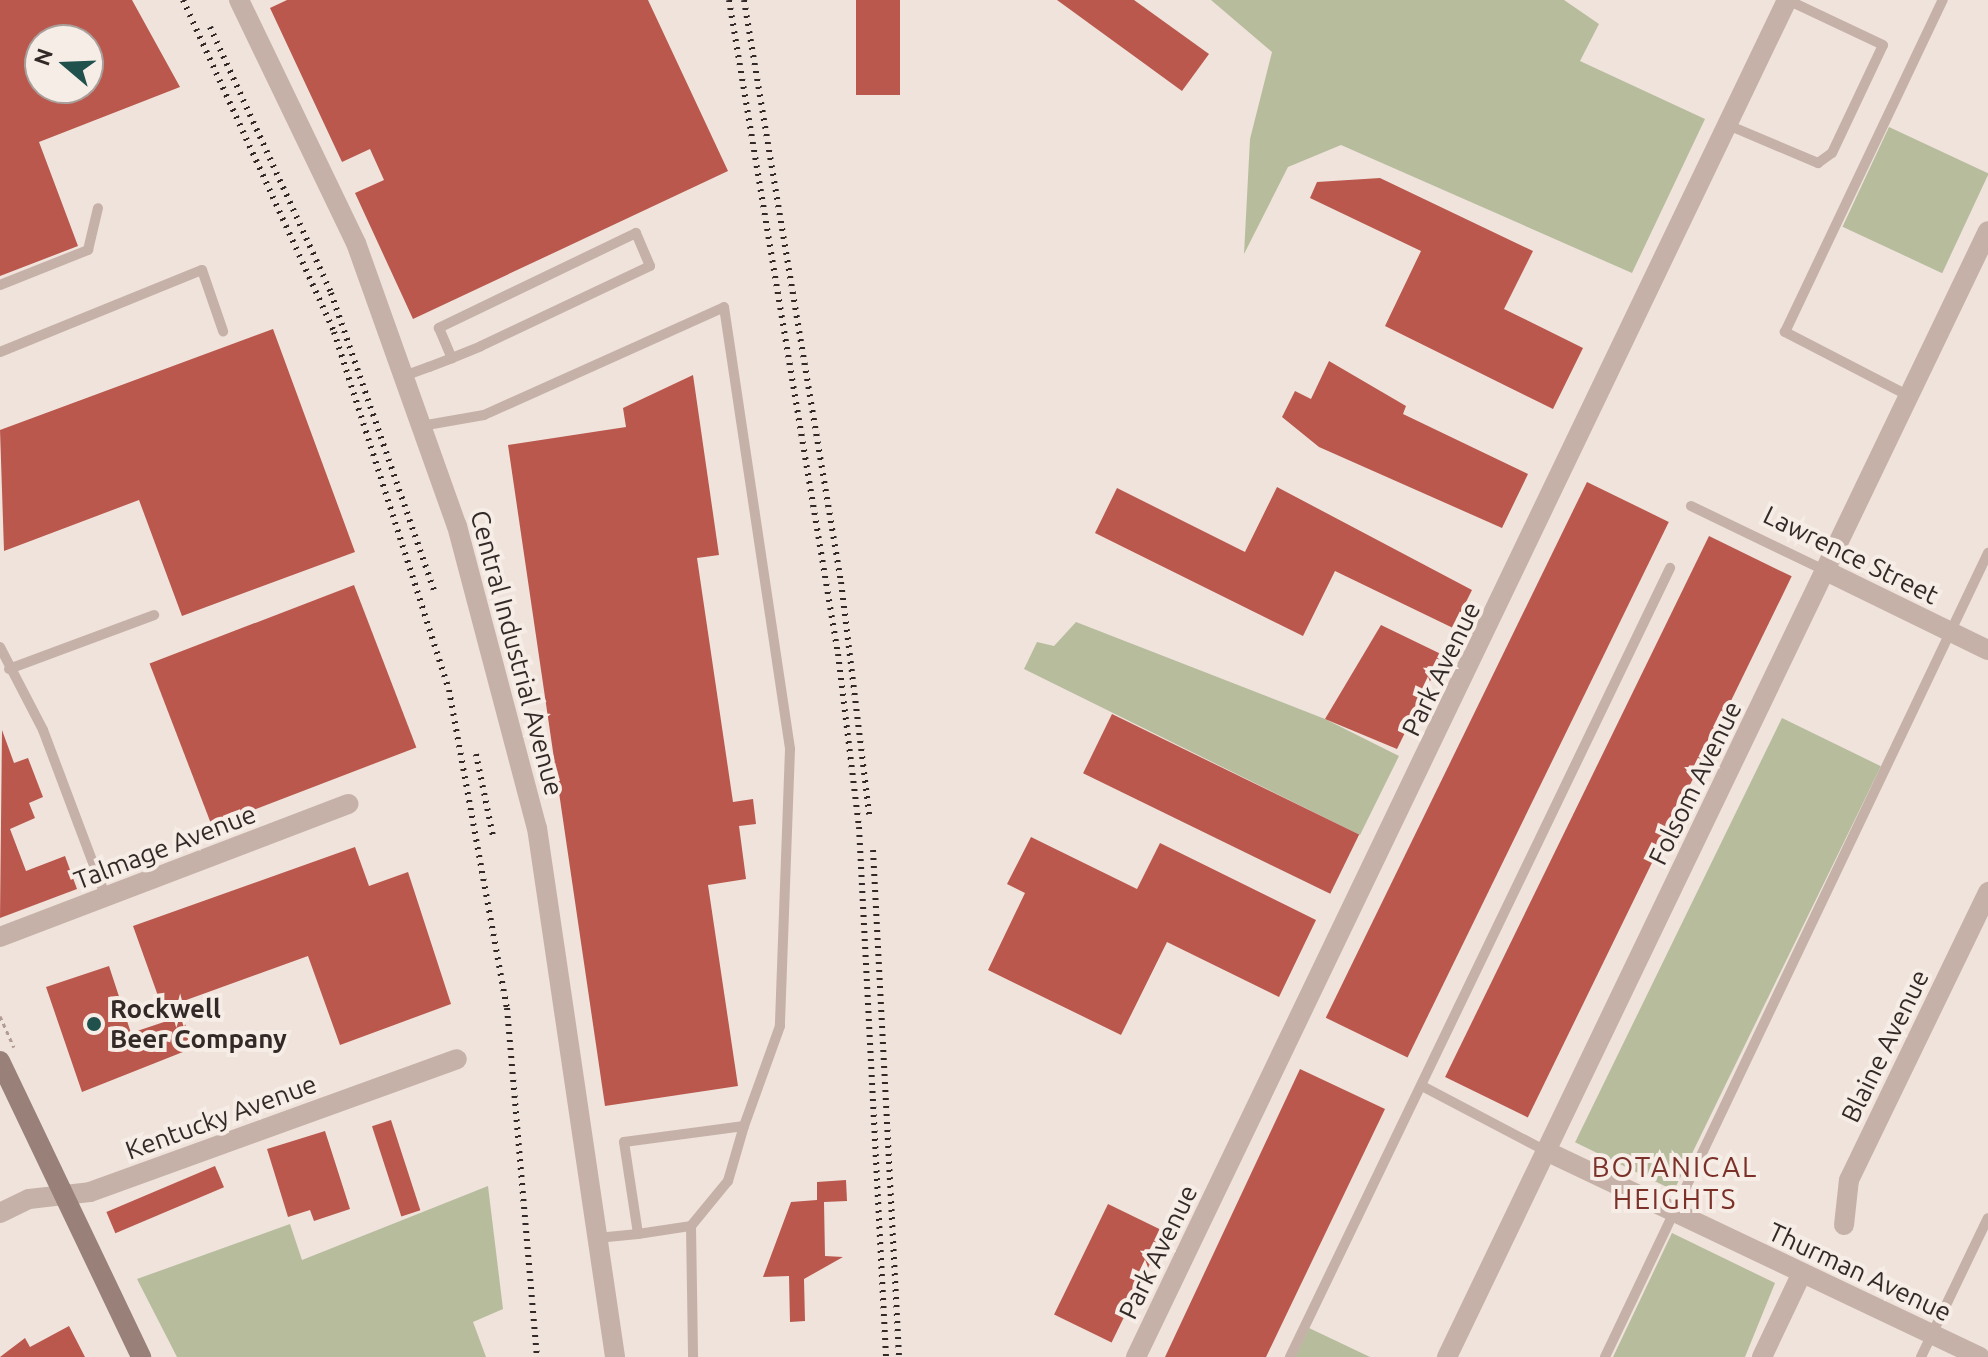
<!DOCTYPE html>
<html>
<head>
<meta charset="utf-8">
<style>
  body { margin:0 }
  #map { position:relative; width:1988px; height:1357px; overflow:hidden; background:#efe3db; font-family:Ubuntu,sans-serif }
  div>[style] { position:absolute }
  .green>* { inset:0; background:#b7bc9d; transform-origin:0 0 }
  .building>* { inset:0; background:#ba584e; transform-origin:0 0 }
  .path>* { height:3px; margin-top:-1.5px; transform-origin:0; background:repeating-linear-gradient(90deg,#b19b93 0 4px,transparent 0 8px) }
  .lane>* { height:10px; margin:-5px; padding:0 5px; transform-origin:5px; border-radius:5px; background:#c6b1a8 }
  .street>* { height:20px; margin:-10px; padding:0 10px; transform-origin:10px; border-radius:10px; background:#c6b1a8 }
  .secondary>* { height:20px; margin:-10px; padding:0 10px; transform-origin:10px; border-radius:10px; background:#99817a }
  .rail>* { height:6px; margin-top:-3px; transform-origin:0; background:repeating-linear-gradient(90deg,#332a28 0 2px,transparent 0 8px) }
  .dots>* { width:22px; height:22px; translate:-50% -50%; box-sizing:border-box; border:4px solid #f7ede7; border-radius:50% }
  span { translate:-50% -50%; white-space:nowrap; text-align:center; line-height:1.15; -webkit-text-stroke:8px #f7ede7; paint-order:stroke }
  .street-label { font-size:26px; color:#332a28 }
  .poi-label { font-size:26px; color:#332a28; font-weight:700 }
  .left { translate:0 -50%; text-align:left }
  .neighbourhood-label { font-size:28px; color:#7b3028; letter-spacing:2px }
  .north { position:absolute; left:24px; top:24px; width:80px; height:80px; box-sizing:border-box; background:#f7ede7; border:2px solid #a99f9b; border-radius:50%; rotate:289deg; font-size:22px; font-weight:700; line-height:32px; text-align:center; color:#332a28 }
  .north::after { content:''; display:block; margin:auto; width:28px; height:36px; background:#21514d; clip-path:polygon(50% 0,100% 100%,50% 72%,0 100%) }
</style>
</head>
<body>
<div id="map">
  <div class="green">
    <div style="clip-path:polygon(1211px 0,1564px 0,1599px 24px,1580px 61px,1705px 119px,1632px 273px,1341px 145px,1288px 167px,1244px 254px,1250px 139px,1272px 52px)"></div>
    <div style="left:1889px;top:127px;width:110px;height:110px;rotate:25deg"></div>
    <div style="clip-path:polygon(1076px 622px,1325px 719px,1399px 756px,1360px 835px,1024px 669px,1037px 642px,1054px 646px)"></div>
    <div style="left:1782px;top:718px;width:110px;height:472px;rotate:26deg"></div>
    <div style="clip-path:polygon(488px 1186px,503px 1309px,473px 1322px,486px 1357px,177px 1357px,137px 1279px,290px 1224px,302px 1260px)"></div>
    <div style="clip-path:polygon(1672px 1233px,1775px 1283px,1745px 1357px,1613px 1357px)"></div>
    <div style="clip-path:polygon(1309px 1328px,1370px 1357px,1295px 1357px)"></div>
  </div>
  <div class="building">
    <div style="clip-path:polygon(evenodd,0 0,132px 0,180px 87px,39px 142px,78px 246px,0 276px,0 0,40px 40px,88px 40px,88px 88px,40px 88px,40px 40px)"></div>
    <div style="clip-path:polygon(287px 0,648px 0,728px 171px,413px 319px,355px 193px,384px 180px,370px 149px,342px 162px,270px 8px)"></div>
    <div style="left:856px;top:0;width:44px;height:95px"></div>
    <div style="clip-path:polygon(1057px 0,1134px 0,1209px 54px,1182px 91px)"></div>
    <div style="clip-path:polygon(1380px 178px,1533px 251px,1504px 309px,1583px 348px,1553px 409px,1385px 326px,1421px 251px,1310px 198px,1317px 182px)"></div>
    <div style="clip-path:polygon(273px 329px,355px 552px,182px 616px,139px 500px,4px 551px,0 430px)"></div>
    <div style="clip-path:polygon(1329px 361px,1406px 406px,1403px 414px,1528px 474px,1502px 528px,1319px 447px,1282px 417px,1295px 391px,1311px 399px)"></div>
    <div style="clip-path:polygon(693px 375px,719px 555px,697px 558px,733px 802px,753px 799px,756px 824px,739px 826px,746px 879px,708px 885px,738px 1086px,605px 1106px,508px 445px,626px 427px,623px 408px)"></div>
    <div style="left:1587px;top:482px;width:91px;height:596px;rotate:26deg"></div>
    <div style="clip-path:polygon(1277px 487px,1472px 590px,1453px 628px,1335px 571px,1303px 636px,1095px 533px,1117px 488px,1245px 552px)"></div>
    <div style="left:1709px;top:536px;width:92px;height:602px;rotate:26deg"></div>
    <div style="left:354px;top:585px;width:174px;height:219px;rotate:69deg"></div>
    <div style="clip-path:polygon(1381px 625px,1443px 655px,1397px 749px,1325px 719px)"></div>
    <div style="left:1112px;top:714px;width:275px;height:66px;rotate:26deg"></div>
    <div style="clip-path:polygon(2px 730px,14px 763px,28px 758px,43px 797px,29px 803px,35px 818px,10px 829px,26px 871px,65px 856px,77px 889px,0 918px)"></div>
    <div style="clip-path:polygon(1031px 837px,1137px 889px,1160px 843px,1316px 920px,1279px 997px,1167px 942px,1121px 1035px,988px 970px,1025px 893px,1007px 884px)"></div>
    <div style="clip-path:polygon(355px 847px,369px 886px,408px 872px,451px 1004px,340px 1045px,308px 956px,178px 1003px,193px 1048px,82px 1092px,46px 987px,109px 966px,131px 1033px,167px 1021px,133px 926px)"></div>
    <div style="clip-path:polygon(1300px 1069px,1385px 1109px,1266px 1357px,1165px 1357px)"></div>
    <div style="left:391px;top:1120px;width:95px;height:20px;rotate:72deg"></div>
    <div style="clip-path:polygon(325px 1131px,350px 1209px,314px 1221px,310px 1210px,288px 1217px,267px 1149px)"></div>
    <div style="left:215px;top:1166px;width:23px;height:118px;rotate:67deg"></div>
    <div style="clip-path:polygon(846px 1180px,847px 1201px,824px 1202px,825px 1256px,843px 1257px,804px 1279px,805px 1321px,790px 1322px,789px 1276px,763px 1277px,791px 1202px,817px 1200px,817px 1182px)"></div>
    <div style="left:1108px;top:1204px;width:64px;height:123px;rotate:26deg"></div>
    <div style="clip-path:polygon(69px 1326px,85px 1357px,0 1357px,25px 1338px,30px 1347px)"></div>
  </div>
  <div class="path">
    <div style="left:0;top:1016px;width:34px;rotate:66deg"></div>
  </div>
  <div class="lane">
    <div style="left:1728px;top:125px;width:98px;rotate:22.9deg"></div>
    <div style="left:1818px;top:163px;width:17px;rotate:-36deg"></div>
    <div style="left:1832px;top:153px;width:119px;rotate:-64.7deg"></div>
    <div style="left:1883px;top:45px;width:105px;rotate:-154.7deg"></div>
    <div style="left:0;top:285px;width:95px;rotate:-21.7deg"></div>
    <div style="left:88px;top:250px;width:43px;rotate:-76.6deg"></div>
    <div style="left:0;top:352px;width:218px;rotate:-22.1deg"></div>
    <div style="left:202px;top:270px;width:65px;rotate:71deg"></div>
    <div style="left:404px;top:376px;width:27px;rotate:-20deg"></div>
    <div style="left:429px;top:367px;width:25px;rotate:-21deg"></div>
    <div style="left:452px;top:358px;width:31px;rotate:-22deg"></div>
    <div style="left:481px;top:346px;width:187px;rotate:-25.3deg"></div>
    <div style="left:650px;top:266px;width:36px;rotate:-113deg"></div>
    <div style="left:636px;top:233px;width:219px;rotate:154.3deg"></div>
    <div style="left:439px;top:328px;width:33px;rotate:67deg"></div>
    <div style="left:1909px;top:396px;width:140px;rotate:-152.7deg"></div>
    <div style="left:1785px;top:332px;width:368px;rotate:-64.6deg"></div>
    <div style="left:421px;top:426px;width:64px;rotate:-9.9deg"></div>
    <div style="left:484px;top:415px;width:263px;rotate:-24.2deg"></div>
    <div style="left:724px;top:307px;width:447px;rotate:81.5deg"></div>
    <div style="left:790px;top:749px;width:277px;rotate:92.1deg"></div>
    <div style="left:780px;top:1026px;width:106px;rotate:109.8deg"></div>
    <div style="left:744px;top:1126px;width:121px;rotate:172.4deg"></div>
    <div style="left:624px;top:1142px;width:93px;rotate:81.3deg"></div>
    <div style="left:638px;top:1234px;width:41px;rotate:174.4deg"></div>
    <div style="left:1691px;top:506px;width:150px;rotate:25.7deg"></div>
    <div style="left:0;top:647px;width:93px;rotate:62.6deg"></div>
    <div style="left:43px;top:730px;width:179px;rotate:69.4deg"></div>
    <div style="left:9px;top:669px;width:155px;rotate:-20.4deg"></div>
    <div style="left:1424px;top:1087px;width:138px;rotate:27.7deg"></div>
    <div style="left:691px;top:1226px;width:58px;rotate:-50.6deg"></div>
    <div style="left:728px;top:1181px;width:57px;rotate:-73.8deg"></div>
    <div style="left:638px;top:1234px;width:54px;rotate:-8.6deg"></div>
    <div style="left:691px;top:1226px;width:131px;rotate:89.1deg"></div>
    <div style="left:1290px;top:1357px;width:876px;rotate:-64.28deg"></div>
    <div style="left:1605px;top:1357px;width:891px;rotate:-64.53deg"></div>
    <div style="left:1921px;top:1357px;width:154px;rotate:-64.3deg"></div>
  </div>
  <div class="street">
    <div style="left:239px;top:0;width:270px;rotate:64.3deg"></div>
    <div style="left:356px;top:243px;width:300px;rotate:70.4deg"></div>
    <div style="left:457px;top:526px;width:312px;rotate:75.2deg"></div>
    <div style="left:537px;top:828px;width:535px;rotate:81.61deg"></div>
    <div style="left:1826px;top:571px;width:180px;rotate:26deg"></div>
    <div style="left:0;top:937px;width:373px;rotate:-20.9deg"></div>
    <div style="left:1546px;top:1151px;width:480px;rotate:25.4deg"></div>
    <div style="left:0;top:1213px;width:32px;rotate:-26deg"></div>
    <div style="left:29px;top:1199px;width:61px;rotate:-6.5deg"></div>
    <div style="left:90px;top:1192px;width:390px;rotate:-19.9deg"></div>
    <div style="left:1844px;top:1225px;width:45px;rotate:-83.7deg"></div>
    <div style="left:1849px;top:1180px;width:320px;rotate:-64.2deg"></div>
    <div style="left:1136px;top:1357px;width:1505px;rotate:-64.37deg"></div>
    <div style="left:1447px;top:1357px;width:1249px;rotate:-64.34deg"></div>
    <div style="left:1762px;top:1357px;width:91px;rotate:-64.6deg"></div>
  </div>
  <div class="secondary">
    <div style="left:0;top:1061px;width:328px;rotate:64.5deg"></div>
  </div>
  <div class="rail">
    <div style="left:183px;top:0;width:365px;rotate:65.5deg"></div>
    <div style="left:334px;top:332px;width:376px;rotate:72.2deg"></div>
    <div style="left:449px;top:690px;width:323px;rotate:79.7deg"></div>
    <div style="left:507px;top:1008px;width:350px;rotate:85.1deg"></div>
    <div style="left:729px;top:0;width:663px;rotate:80.54deg"></div>
    <div style="left:838px;top:654px;width:174px;rotate:83.1deg"></div>
    <div style="left:859px;top:827px;width:531px;rotate:87.08deg"></div>
    <div style="left:744px;top:0;width:590px;rotate:80.54deg"></div>
    <div style="left:841px;top:582px;width:234px;rotate:83.1deg"></div>
    <div style="left:210px;top:27px;width:292px;rotate:65.5deg"></div>
    <div style="left:331px;top:293px;width:315px;rotate:70.9deg"></div>
    <div style="left:476px;top:754px;width:84px;rotate:78.3deg"></div>
    <div style="left:873px;top:850px;width:508px;rotate:87.06deg"></div>
  </div>
  <div class="dots">
    <div style="left:94px;top:1024px;background:#21514d"></div>
  </div>
  <div class="street-label">
    <span style="left:1851px;top:555px;rotate:26deg">Lawrence Street</span>
    <span style="left:517px;top:653px;rotate:75deg">Central Industrial Avenue</span>
    <span style="left:1441px;top:669px;rotate:-64deg">Park Avenue</span>
    <span style="left:1695px;top:783px;rotate:-64deg">Folsom Avenue</span>
    <span style="left:165px;top:847px;rotate:-21deg">Talmage Avenue</span>
    <span style="left:1885px;top:1046px;rotate:-64deg">Blaine Avenue</span>
    <span style="left:221px;top:1117px;rotate:-20deg">Kentucky Avenue</span>
    <span style="left:1158px;top:1252px;rotate:-64deg">Park Avenue</span>
    <span style="left:1860px;top:1272px;rotate:25deg">Thurman Avenue</span>
  </div>
  <div class="poi-label">
    <span class="left" style="left:110px;top:1024px">Rockwell<br>Beer Company</span>
  </div>
  <div class="neighbourhood-label">
    <span style="left:1675px;top:1183px">BOTANICAL<br>HEIGHTS</span>
  </div>
  <div class="north">N</div>
</div>
</body>
</html>
